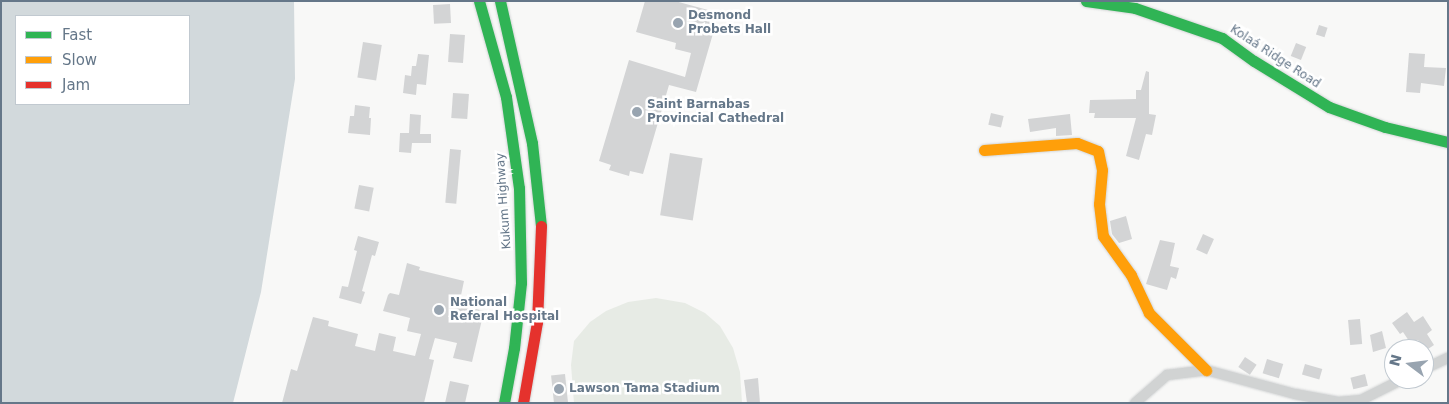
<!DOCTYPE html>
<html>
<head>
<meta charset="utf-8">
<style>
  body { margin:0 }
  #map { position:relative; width:1449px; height:404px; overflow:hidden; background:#f8f8f7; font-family:"DejaVu Sans",sans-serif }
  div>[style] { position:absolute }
  .green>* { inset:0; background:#e7ebe5 }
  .water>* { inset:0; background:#d2d9dc }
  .building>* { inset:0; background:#d3d4d5; transform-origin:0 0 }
  .roads { filter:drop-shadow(0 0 1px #d3d5d6) drop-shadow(0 0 1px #d3d5d6) }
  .street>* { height:10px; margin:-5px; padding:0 5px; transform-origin:5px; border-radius:5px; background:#d1d3d3 }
  .fast>* { height:11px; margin:-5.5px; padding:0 5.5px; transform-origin:5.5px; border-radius:5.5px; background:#30b455 }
  .slow>* { height:11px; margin:-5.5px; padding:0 5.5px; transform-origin:5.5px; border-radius:5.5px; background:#ff9f0a }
  .jam>* { height:11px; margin:-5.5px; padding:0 5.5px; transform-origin:5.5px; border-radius:5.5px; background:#e5322d }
  .dots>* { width:14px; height:14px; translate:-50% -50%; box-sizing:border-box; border:2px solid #fff; border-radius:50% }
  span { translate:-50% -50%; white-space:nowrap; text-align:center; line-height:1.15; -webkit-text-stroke:5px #fff; paint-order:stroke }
  .poi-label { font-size:12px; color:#657789; font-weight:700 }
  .left { translate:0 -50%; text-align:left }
  .street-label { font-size:12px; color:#657789 }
  .frame { position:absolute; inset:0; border:2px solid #657789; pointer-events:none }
  .legend { position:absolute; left:15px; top:15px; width:175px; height:90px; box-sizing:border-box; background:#fff; border:1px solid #c1c9d0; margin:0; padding:6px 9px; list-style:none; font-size:15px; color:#657789 }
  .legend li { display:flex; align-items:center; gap:10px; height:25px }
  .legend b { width:25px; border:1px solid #c1c9d0 }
  .north { position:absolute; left:1384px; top:339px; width:50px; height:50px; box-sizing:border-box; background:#fff; border:1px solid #c1c9d0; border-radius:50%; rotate:285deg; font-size:14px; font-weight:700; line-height:20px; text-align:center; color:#657789 }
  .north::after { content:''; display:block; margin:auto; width:18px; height:22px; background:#98a4b0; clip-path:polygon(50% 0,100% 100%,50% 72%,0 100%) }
</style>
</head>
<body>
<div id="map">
  <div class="green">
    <div style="clip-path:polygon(656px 298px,685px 303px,705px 313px,720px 326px,733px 348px,740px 372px,742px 403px,574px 403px,571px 365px,574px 341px,590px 322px,606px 311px,628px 302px)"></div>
  </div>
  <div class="water">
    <div style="clip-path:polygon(evenodd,1px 1px,294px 1px,295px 79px,261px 292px,233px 403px,1px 403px,1px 1px,16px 16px,189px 16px,189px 104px,16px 104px,16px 16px)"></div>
  </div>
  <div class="building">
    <div style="clip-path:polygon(645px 1px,675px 1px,719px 13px,696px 92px,669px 85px,643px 174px,630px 171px,629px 176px,609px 170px,611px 165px,599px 161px,629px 60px,685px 77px,691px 53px,675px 49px,676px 43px,636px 32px)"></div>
    <div style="left:450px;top:4px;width:19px;height:17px;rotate:87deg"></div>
    <div style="left:1319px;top:25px;width:9px;height:10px;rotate:18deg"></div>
    <div style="left:450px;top:34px;width:15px;height:28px;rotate:4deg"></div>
    <div style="left:363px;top:42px;width:19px;height:36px;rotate:9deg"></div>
    <div style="left:1296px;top:43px;width:11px;height:14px;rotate:22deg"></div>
    <div style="clip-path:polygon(1409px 53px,1425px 54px,1424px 67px,1446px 68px,1444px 86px,1421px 83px,1420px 93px,1406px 92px)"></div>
    <div style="clip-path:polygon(418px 54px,429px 55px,426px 85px,417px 84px,416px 95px,403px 93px,405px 75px,411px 76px,412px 66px,416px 66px)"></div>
    <div style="clip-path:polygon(1146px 71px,1149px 72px,1149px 114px,1156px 115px,1152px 135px,1146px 134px,1139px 160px,1126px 156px,1136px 118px,1094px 118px,1095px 113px,1089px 113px,1090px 100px,1136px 99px,1136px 90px,1141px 90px)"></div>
    <div style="left:453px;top:93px;width:16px;height:25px;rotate:4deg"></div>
    <div style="clip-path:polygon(355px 105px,370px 107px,369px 118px,371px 118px,370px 135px,348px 133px,350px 116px,354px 116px)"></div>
    <div style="left:991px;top:113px;width:13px;height:12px;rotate:13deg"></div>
    <div style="clip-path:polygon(410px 114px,421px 115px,420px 134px,431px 134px,431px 143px,412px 143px,411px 153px,399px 152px,400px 133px,409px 133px)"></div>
    <div style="clip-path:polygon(1070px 114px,1072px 135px,1056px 136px,1056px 128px,1030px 132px,1028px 119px)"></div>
    <div style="left:450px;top:149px;width:11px;height:54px;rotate:5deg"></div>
    <div style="left:670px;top:153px;width:33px;height:63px;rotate:9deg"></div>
    <div style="left:359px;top:185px;width:15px;height:24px;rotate:11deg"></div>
    <div style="clip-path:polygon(1126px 216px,1132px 239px,1119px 243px,1112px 234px,1110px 221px)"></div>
    <div style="left:1203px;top:234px;width:12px;height:17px;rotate:24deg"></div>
    <div style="clip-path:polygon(358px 236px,379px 242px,375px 256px,372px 255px,362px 291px,365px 292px,361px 304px,339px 298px,342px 286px,348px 287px,357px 251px,354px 250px)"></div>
    <div style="clip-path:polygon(1160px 240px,1175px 243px,1170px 266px,1179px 268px,1176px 279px,1171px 277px,1167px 290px,1146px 284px)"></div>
    <div style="clip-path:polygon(407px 263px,420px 267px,419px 270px,464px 281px,459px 305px,484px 311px,472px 362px,453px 358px,457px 343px,435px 338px,429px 359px,434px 360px,424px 403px,282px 403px,291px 369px,297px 371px,313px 317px,329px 321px,328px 326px,358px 334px,355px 346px,375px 351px,379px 333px,396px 337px,393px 351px,415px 356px,421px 334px,407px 331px,410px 318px,383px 311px,388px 295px,390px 293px,399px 295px)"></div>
    <div style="clip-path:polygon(1407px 312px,1414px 322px,1423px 316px,1432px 330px,1427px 334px,1434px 345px,1425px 351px,1418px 340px,1411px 344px,1403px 332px,1400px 334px,1392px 323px)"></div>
    <div style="left:1360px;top:319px;width:25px;height:12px;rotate:85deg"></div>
    <div style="clip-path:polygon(1382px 331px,1386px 348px,1373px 352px,1370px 335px)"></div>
    <div style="left:1245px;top:357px;width:14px;height:12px;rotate:34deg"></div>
    <div style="left:1267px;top:359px;width:17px;height:15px;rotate:17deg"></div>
    <div style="left:1305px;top:364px;width:18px;height:11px;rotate:16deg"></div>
    <div style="left:565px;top:374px;width:29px;height:14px;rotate:84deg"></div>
    <div style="left:1365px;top:374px;width:12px;height:15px;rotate:76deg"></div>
    <div style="clip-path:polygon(758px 378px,760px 403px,747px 403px,744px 380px)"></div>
    <div style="clip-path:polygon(450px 381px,469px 385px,465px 403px,445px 403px)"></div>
  </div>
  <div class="roads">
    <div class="street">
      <div style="left:1424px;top:369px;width:26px;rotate:-25deg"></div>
      <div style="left:1135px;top:403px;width:43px;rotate:-41.2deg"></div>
      <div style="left:1167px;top:375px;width:39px;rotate:-7deg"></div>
      <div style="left:1206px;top:370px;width:92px;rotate:15.1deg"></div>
      <div style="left:1295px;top:394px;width:44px;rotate:10.5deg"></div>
      <div style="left:1338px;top:402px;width:23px;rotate:-5deg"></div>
      <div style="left:1361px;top:400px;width:47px;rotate:-26.6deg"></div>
    </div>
    <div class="fast">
      <div style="left:479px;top:1px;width:100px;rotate:74.3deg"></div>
      <div style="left:506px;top:97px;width:92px;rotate:81.9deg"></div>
      <div style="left:519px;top:188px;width:95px;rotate:88.8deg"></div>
      <div style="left:521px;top:283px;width:65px;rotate:96.1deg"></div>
      <div style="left:514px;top:348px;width:56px;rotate:100.3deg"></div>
      <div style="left:500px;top:1px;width:146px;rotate:77.3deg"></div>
      <div style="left:532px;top:143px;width:83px;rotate:83.8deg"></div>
      <div style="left:1086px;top:1px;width:49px;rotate:8.1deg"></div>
      <div style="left:1135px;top:8px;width:92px;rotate:19deg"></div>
      <div style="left:1222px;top:38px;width:39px;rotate:36deg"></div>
      <div style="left:1254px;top:61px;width:88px;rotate:31.5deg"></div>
      <div style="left:1329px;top:107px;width:59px;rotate:19.7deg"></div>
      <div style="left:1385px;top:127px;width:65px;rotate:13.4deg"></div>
    </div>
    <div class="slow">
      <div style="left:984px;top:150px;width:93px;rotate:-4.3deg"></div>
      <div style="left:1077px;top:143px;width:22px;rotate:21deg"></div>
      <div style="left:1098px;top:151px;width:19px;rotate:78deg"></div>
      <div style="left:1102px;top:170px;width:34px;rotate:95deg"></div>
      <div style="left:1099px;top:204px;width:32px;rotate:83deg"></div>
      <div style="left:1103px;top:236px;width:48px;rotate:54.3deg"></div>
      <div style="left:1131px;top:275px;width:42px;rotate:64.7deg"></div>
      <div style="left:1149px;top:313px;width:81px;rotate:45deg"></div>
    </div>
    <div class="jam">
      <div style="left:523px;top:403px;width:82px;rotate:-80.2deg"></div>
      <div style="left:537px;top:322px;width:96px;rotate:-87.6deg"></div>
    </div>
  </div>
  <div class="dots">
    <div style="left:678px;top:23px;background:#98a4b0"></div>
    <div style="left:637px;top:112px;background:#98a4b0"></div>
    <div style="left:439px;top:310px;background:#98a4b0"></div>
    <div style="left:559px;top:389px;background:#98a4b0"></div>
  </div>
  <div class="poi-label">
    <span class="left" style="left:688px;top:23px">Desmond<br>Probets Hall</span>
    <span class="left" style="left:647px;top:112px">Saint Barnabas<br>Provincial Cathedral</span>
    <span class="left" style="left:450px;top:310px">National<br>Referal Hospital</span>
    <span class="left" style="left:569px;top:389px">Lawson Tama Stadium</span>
  </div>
  <div class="street-label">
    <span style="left:1275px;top:57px;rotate:33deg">Kolaá Ridge Road</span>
    <span style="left:504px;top:201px;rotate:-94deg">Kukum Highway</span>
  </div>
  <div class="frame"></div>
  <ul class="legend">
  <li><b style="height:6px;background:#30b455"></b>Fast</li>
  <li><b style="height:6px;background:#ff9f0a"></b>Slow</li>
  <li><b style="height:6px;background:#e5322d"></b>Jam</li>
  </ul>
  <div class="north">N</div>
</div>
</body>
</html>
